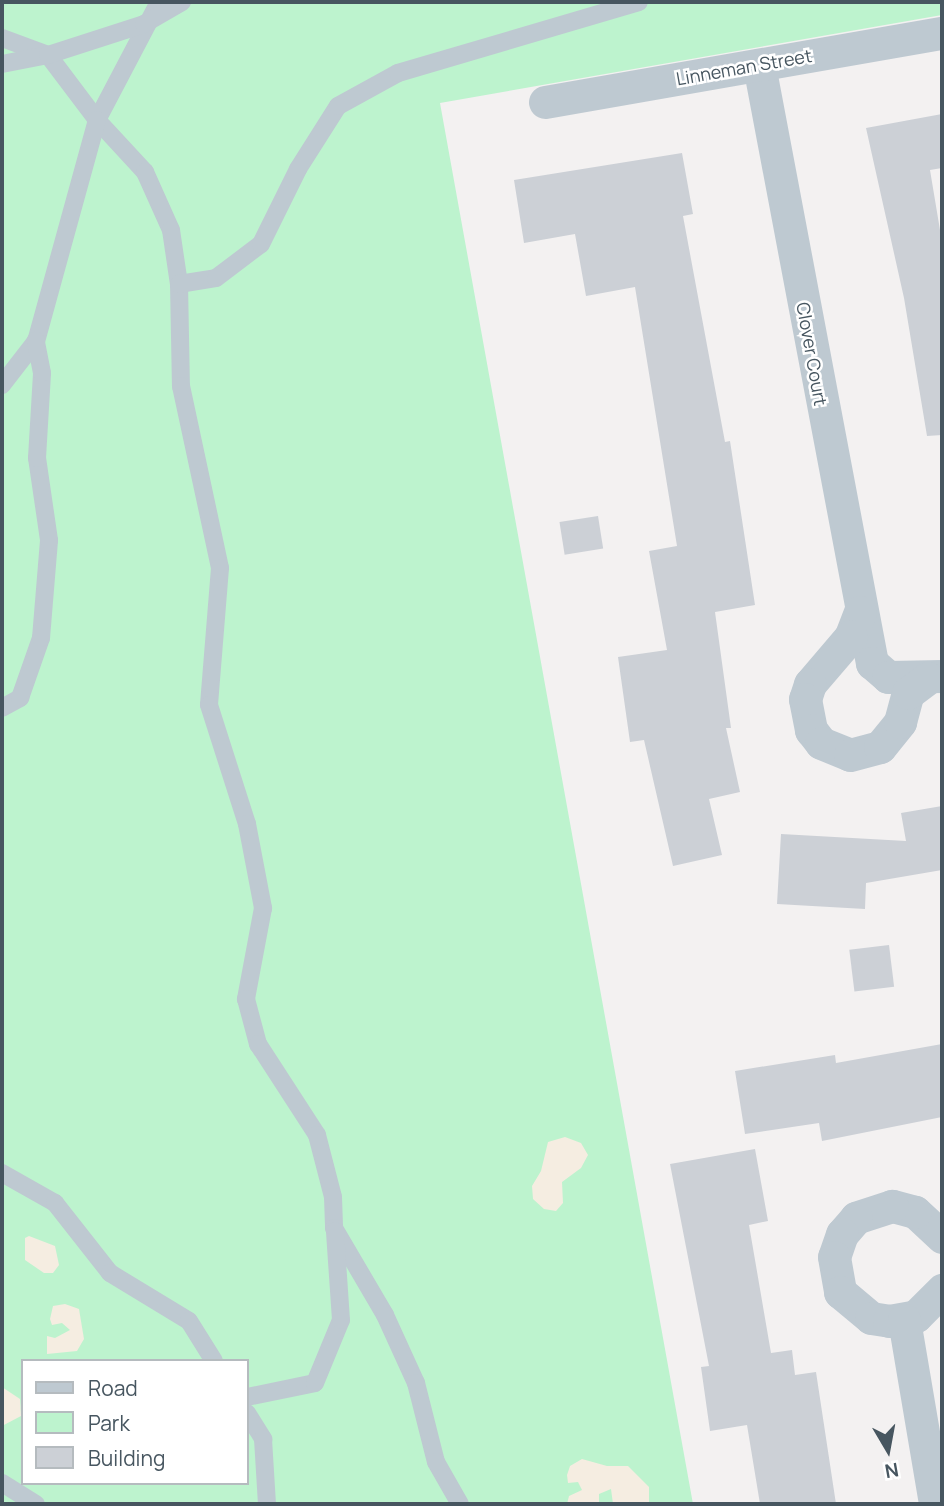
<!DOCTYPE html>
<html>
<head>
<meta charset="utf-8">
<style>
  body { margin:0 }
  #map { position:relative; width:944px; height:1506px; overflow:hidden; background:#f3f1f1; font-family:Manrope,sans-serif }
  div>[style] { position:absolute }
  .green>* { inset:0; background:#bdf3ce }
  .sand>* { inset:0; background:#f5ede1 }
  .building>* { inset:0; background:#ccd0d6; transform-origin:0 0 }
  .service>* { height:18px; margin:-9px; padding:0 9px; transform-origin:9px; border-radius:9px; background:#bec9d1 }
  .minor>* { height:33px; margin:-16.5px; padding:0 16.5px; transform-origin:16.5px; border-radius:16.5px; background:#bec9d1 }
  span { translate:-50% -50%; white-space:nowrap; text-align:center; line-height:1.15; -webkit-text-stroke:5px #fff; paint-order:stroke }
  .street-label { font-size:18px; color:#475660 }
  .frame { position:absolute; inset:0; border:4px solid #475660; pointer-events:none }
  .legend { position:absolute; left:21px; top:1359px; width:228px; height:126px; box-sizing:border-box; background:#fff; border:2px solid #b5bbbf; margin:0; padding:9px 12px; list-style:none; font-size:21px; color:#475660 }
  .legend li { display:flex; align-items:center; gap:14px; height:35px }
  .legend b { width:35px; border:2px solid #b5bbbf }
  .north { position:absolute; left:853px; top:1415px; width:70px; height:70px; -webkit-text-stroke:5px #fff; paint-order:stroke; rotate:170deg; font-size:19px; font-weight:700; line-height:28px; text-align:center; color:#475660 }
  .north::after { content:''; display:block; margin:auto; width:24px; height:32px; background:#475660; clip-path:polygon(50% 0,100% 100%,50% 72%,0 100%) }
</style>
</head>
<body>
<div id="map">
  <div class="green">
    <div style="clip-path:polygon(evenodd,2px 2px,942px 2px,942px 15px,440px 103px,693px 1504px,2px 1504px,2px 2px,23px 1361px,247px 1361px,247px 1483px,23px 1483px,23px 1361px)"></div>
  </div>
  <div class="sand">
    <div style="clip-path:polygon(565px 1137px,581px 1143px,588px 1155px,581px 1168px,562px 1182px,563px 1203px,556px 1211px,544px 1209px,533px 1199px,532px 1186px,541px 1171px,548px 1142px)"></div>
    <div style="clip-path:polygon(29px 1236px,55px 1246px,59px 1265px,53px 1273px,44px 1273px,25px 1260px,25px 1238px)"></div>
    <div style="clip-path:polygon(65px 1304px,79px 1309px,84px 1339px,77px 1351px,47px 1354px,47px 1336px,55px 1338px,70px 1330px,62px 1323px,52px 1325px,50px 1319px,53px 1306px)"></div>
    <div style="clip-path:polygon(2px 1387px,20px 1399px,21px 1416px,2px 1426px)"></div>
    <div style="clip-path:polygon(582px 1459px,607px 1466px,628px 1466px,649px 1487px,649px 1504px,613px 1504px,611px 1489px,599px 1494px,599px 1504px,567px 1504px,569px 1496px,582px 1490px,578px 1482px,568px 1483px,567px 1475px,570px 1466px)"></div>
  </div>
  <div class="building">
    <div style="clip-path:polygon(942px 114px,942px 168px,930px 170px,942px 242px,942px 435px,927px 436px,904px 298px,866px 128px)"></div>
    <div style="clip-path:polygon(682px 153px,693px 214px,683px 216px,725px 442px,730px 441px,755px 605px,715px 612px,731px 728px,726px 728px,740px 792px,709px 799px,722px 855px,673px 866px,644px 740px,630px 742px,618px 657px,667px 650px,649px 551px,677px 546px,635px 287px,586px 296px,575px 234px,524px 243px,514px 180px)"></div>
    <div style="left:598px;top:516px;width:33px;height:39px;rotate:81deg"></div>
    <div style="clip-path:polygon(942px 806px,942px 870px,866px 883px,865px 909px,777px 904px,781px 834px,906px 841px,901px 813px)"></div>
    <div style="left:889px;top:945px;width:42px;height:40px;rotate:83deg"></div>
    <div style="clip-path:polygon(942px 1044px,942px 1117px,822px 1141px,819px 1123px,745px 1134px,735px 1071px,835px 1055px,836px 1063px)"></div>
    <div style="clip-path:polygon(755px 1149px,768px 1221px,749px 1225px,771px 1353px,792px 1350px,795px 1375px,816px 1372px,836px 1504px,760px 1504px,747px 1425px,710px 1431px,701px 1367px,709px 1366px,670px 1164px)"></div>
  </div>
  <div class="service">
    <div style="left:159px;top:2px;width:133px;rotate:117.7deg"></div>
    <div style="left:97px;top:120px;width:71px;rotate:47.3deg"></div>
    <div style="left:145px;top:172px;width:64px;rotate:65.9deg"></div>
    <div style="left:171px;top:230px;width:55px;rotate:81.6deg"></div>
    <div style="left:179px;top:284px;width:102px;rotate:88.9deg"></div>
    <div style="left:181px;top:386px;width:186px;rotate:77.9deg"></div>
    <div style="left:220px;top:568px;width:137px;rotate:94.6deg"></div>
    <div style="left:209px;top:705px;width:125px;rotate:72.3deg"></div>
    <div style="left:247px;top:824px;width:86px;rotate:79.2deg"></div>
    <div style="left:263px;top:908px;width:93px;rotate:100.6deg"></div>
    <div style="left:246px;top:999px;width:47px;rotate:75.1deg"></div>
    <div style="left:258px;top:1044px;width:108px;rotate:57deg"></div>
    <div style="left:317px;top:1135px;width:64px;rotate:75.5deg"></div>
    <div style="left:333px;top:1197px;width:31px;rotate:88deg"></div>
    <div style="left:334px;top:1228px;width:101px;rotate:59.6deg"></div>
    <div style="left:385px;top:1315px;width:75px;rotate:65.5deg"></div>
    <div style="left:416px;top:1383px;width:81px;rotate:75.8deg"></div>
    <div style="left:436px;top:1462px;width:48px;rotate:60.3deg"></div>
    <div style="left:2px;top:38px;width:49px;rotate:20.3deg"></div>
    <div style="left:48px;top:55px;width:81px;rotate:53deg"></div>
    <div style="left:97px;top:120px;width:229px;rotate:105.4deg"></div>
    <div style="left:36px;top:341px;width:56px;rotate:127.7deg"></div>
    <div style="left:2px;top:64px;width:47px;rotate:-11.1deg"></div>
    <div style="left:48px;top:55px;width:101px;rotate:-17.9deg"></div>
    <div style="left:144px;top:24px;width:44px;rotate:-30.1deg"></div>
    <div style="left:179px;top:284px;width:37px;rotate:-9deg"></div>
    <div style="left:216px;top:278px;width:56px;rotate:-37.1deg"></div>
    <div style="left:261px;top:244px;width:84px;rotate:-63.7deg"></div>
    <div style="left:298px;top:169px;width:75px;rotate:-57.6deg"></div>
    <div style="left:338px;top:106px;width:68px;rotate:-28.8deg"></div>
    <div style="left:398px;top:73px;width:251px;rotate:-16.4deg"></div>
    <div style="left:2px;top:708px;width:21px;rotate:-29deg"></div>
    <div style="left:20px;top:698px;width:64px;rotate:-70.7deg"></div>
    <div style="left:41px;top:638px;width:98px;rotate:-85.3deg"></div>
    <div style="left:49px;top:540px;width:83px;rotate:-98.3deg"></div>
    <div style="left:37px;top:458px;width:85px;rotate:-86.6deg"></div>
    <div style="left:42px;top:373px;width:33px;rotate:-101deg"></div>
    <div style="left:2px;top:1173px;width:61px;rotate:29.5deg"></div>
    <div style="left:55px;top:1203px;width:89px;rotate:51.8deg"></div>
    <div style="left:110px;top:1273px;width:92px;rotate:31.3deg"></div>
    <div style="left:189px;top:1321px;width:47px;rotate:58deg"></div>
    <div style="left:247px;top:1397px;width:69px;rotate:-11.6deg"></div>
    <div style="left:315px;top:1383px;width:68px;rotate:-67.6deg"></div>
    <div style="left:341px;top:1320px;width:89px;rotate:-93.9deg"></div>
    <div style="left:247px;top:1413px;width:31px;rotate:58deg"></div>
    <div style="left:263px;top:1439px;width:65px;rotate:86.5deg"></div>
    <div style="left:2px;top:1483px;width:40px;rotate:32deg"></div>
  </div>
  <div class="minor">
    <div style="left:759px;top:65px;width:609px;rotate:79.3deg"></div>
    <div style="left:872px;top:663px;width:21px;rotate:41deg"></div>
    <div style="left:888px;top:677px;width:54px;rotate:-1.1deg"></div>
    <div style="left:545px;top:102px;width:403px;rotate:-9.9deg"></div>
    <div style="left:860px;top:612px;width:26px;rotate:111deg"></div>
    <div style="left:851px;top:636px;width:63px;rotate:130.5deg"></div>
    <div style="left:810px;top:684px;width:16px;rotate:108deg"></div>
    <div style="left:805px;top:699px;width:32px;rotate:79deg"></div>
    <div style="left:811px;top:730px;width:16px;rotate:52deg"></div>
    <div style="left:821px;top:743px;width:31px;rotate:22deg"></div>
    <div style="left:850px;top:755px;width:31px;rotate:-15deg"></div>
    <div style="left:880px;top:747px;width:32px;rotate:-51deg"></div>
    <div style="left:900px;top:722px;width:30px;rotate:-75deg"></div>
    <div style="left:908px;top:693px;width:25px;rotate:-37deg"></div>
    <div style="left:942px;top:1237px;width:37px;rotate:-137deg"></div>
    <div style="left:915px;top:1212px;width:24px;rotate:-165deg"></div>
    <div style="left:892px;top:1206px;width:38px;rotate:162deg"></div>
    <div style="left:856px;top:1218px;width:21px;rotate:131deg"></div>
    <div style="left:842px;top:1234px;width:24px;rotate:109deg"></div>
    <div style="left:834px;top:1257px;width:36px;rotate:80deg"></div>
    <div style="left:840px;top:1292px;width:40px;rotate:40deg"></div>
    <div style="left:871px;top:1318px;width:18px;rotate:9deg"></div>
    <div style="left:889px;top:1321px;width:27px;rotate:-10deg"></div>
    <div style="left:916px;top:1316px;width:37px;rotate:-45deg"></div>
    <div style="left:904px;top:1320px;width:187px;rotate:80.4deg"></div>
  </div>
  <div class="street-label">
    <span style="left:744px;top:67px;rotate:-10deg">Linneman Street</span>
    <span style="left:812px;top:354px;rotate:80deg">Clover Court</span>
  </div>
  <div class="frame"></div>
  <ul class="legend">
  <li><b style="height:9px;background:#bec9d1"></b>Road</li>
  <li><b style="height:19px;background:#bdf3ce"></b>Park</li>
  <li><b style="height:19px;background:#ccd0d6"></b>Building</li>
  </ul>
  <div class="north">N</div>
</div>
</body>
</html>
